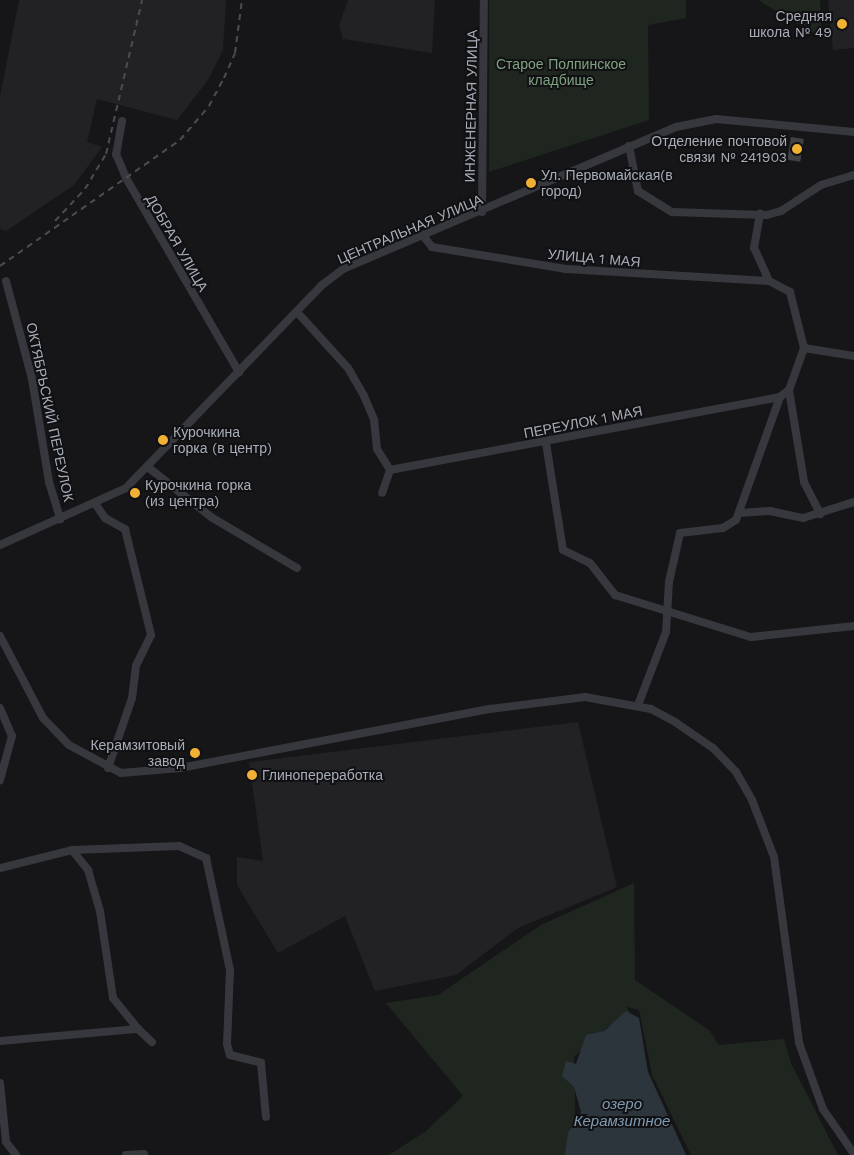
<!DOCTYPE html>
<html>
<head>
<meta charset="utf-8">
<style>
  body { margin:0 }
  #map { position:relative; width:854px; height:1155px; overflow:hidden; background:#161618; font-family:"Work Sans",sans-serif }
  div>[style] { position:absolute }
  .built>* { inset:0; background:#222225 }
  .green>* { inset:0; background:#1e261f }
  .water>* { inset:0; background:#2c353c }
  .building>* { inset:0; background:#404145; transform-origin:0 0 }
  .minor>* { height:8px; margin:-4px; padding:0 4px; transform-origin:4px; border-radius:4px; background:#37383d }
  .rail>* { height:2px; margin-top:-1px; transform-origin:0; background:repeating-linear-gradient(90deg,#4a4c52 0 6px,transparent 0 11px) }
  .dots>* { width:14px; height:14px; translate:-50% -50%; box-sizing:border-box; border:2px solid #111113; border-radius:50% }
  span { translate:-50% -50%; white-space:nowrap; text-align:center; line-height:1.15; -webkit-text-stroke:4px #111113; paint-order:stroke }
  .poi-label { font-size:14px; color:#a8adb8 }
  .right { translate:-100% -50%; text-align:right }
  .left { translate:0 -50%; text-align:left }
  .park-label { font-size:14px; color:#7fa381 }
  .street-label { font-size:14px; color:#a8adb8 }
  .water-label { font-size:15px; color:#7f9bb3; font-style:italic }
</style>
</head>
<body>
<div id="map">
  <div class="built">
    <div style="clip-path:polygon(19px 0,226px 0,223px 50px,208px 80px,177px 120px,97px 99px,87px 142px,102px 147px,74px 185px,6px 231px,0 229px,0 97px)"></div>
    <div style="clip-path:polygon(348px 0,435px 0,432px 53px,343px 39px,339px 25px)"></div>
    <div style="clip-path:polygon(828px 0,854px 0,854px 48px,833px 50px)"></div>
    <div style="clip-path:polygon(578px 722px,617px 887px,518px 928px,456px 975px,375px 991px,345px 916px,278px 953px,237px 885px,237px 857px,263px 861px,249px 762px)"></div>
  </div>
  <div class="green">
    <div style="clip-path:polygon(489px 0,686px 0,686px 18px,648px 25px,649px 120px,489px 172px)"></div>
    <div style="clip-path:polygon(758px 0,820px 0,822px 38px)"></div>
    <div style="clip-path:polygon(634px 883px,635px 980px,709px 1030px,719px 1045px,784px 1039px,791px 1063px,838px 1155px,691px 1155px,652px 1075px,639px 1010px,627px 1007px,633px 1019px,610px 1025px,574px 1057px,576px 1155px,389px 1155px,426px 1131px,463px 1096px,386px 1003px,438px 995px,541px 925px)"></div>
  </div>
  <div class="water">
    <div style="clip-path:polygon(626px 1011px,639px 1018px,648px 1072px,686px 1155px,565px 1155px,568px 1133px,581px 1112px,574px 1087px,562px 1076px,566px 1061px,576px 1064px,586px 1035px,604px 1031px)"></div>
  </div>
  <div class="building">
    <div style="left:791px;top:137px;width:13px;height:23px;rotate:9deg"></div>
  </div>
  <div class="minor">
    <div style="left:122px;top:121px;width:34px;rotate:100deg"></div>
    <div style="left:116px;top:154px;width:26px;rotate:67deg"></div>
    <div style="left:126px;top:178px;width:225px;rotate:59.8deg"></div>
    <div style="left:629px;top:146px;width:46px;rotate:78.7deg"></div>
    <div style="left:638px;top:191px;width:40px;rotate:32deg"></div>
    <div style="left:672px;top:212px;width:95px;rotate:1.8deg"></div>
    <div style="left:767px;top:215px;width:15px;rotate:-16deg"></div>
    <div style="left:781px;top:211px;width:48px;rotate:-33deg"></div>
    <div style="left:821px;top:185px;width:34px;rotate:-17deg"></div>
    <div style="left:482px;top:212px;width:212px;rotate:-89.5deg"></div>
    <div style="left:424px;top:237px;width:13px;rotate:51deg"></div>
    <div style="left:432px;top:247px;width:136px;rotate:9.3deg"></div>
    <div style="left:566px;top:269px;width:203px;rotate:3.4deg"></div>
    <div style="left:6px;top:281px;width:101px;rotate:75.1deg"></div>
    <div style="left:32px;top:379px;width:104px;rotate:80.6deg"></div>
    <div style="left:49px;top:482px;width:39px;rotate:73deg"></div>
    <div style="left:297px;top:312px;width:76px;rotate:47.7deg"></div>
    <div style="left:348px;top:368px;width:32px;rotate:60deg"></div>
    <div style="left:364px;top:396px;width:26px;rotate:67deg"></div>
    <div style="left:374px;top:420px;width:29px;rotate:84deg"></div>
    <div style="left:377px;top:449px;width:25px;rotate:58deg"></div>
    <div style="left:390px;top:470px;width:24px;rotate:109deg"></div>
    <div style="left:804px;top:348px;width:51px;rotate:9.1deg"></div>
    <div style="left:789px;top:390px;width:93px;rotate:80.7deg"></div>
    <div style="left:804px;top:482px;width:36px;rotate:63deg"></div>
    <div style="left:546px;top:443px;width:108px;rotate:81deg"></div>
    <div style="left:563px;top:550px;width:30px;rotate:26deg"></div>
    <div style="left:590px;top:563px;width:41px;rotate:52deg"></div>
    <div style="left:615px;top:595px;width:142px;rotate:17.2deg"></div>
    <div style="left:751px;top:637px;width:104px;rotate:-6.1deg"></div>
    <div style="left:149px;top:468px;width:79px;rotate:38.3deg"></div>
    <div style="left:211px;top:517px;width:100px;rotate:30.7deg"></div>
    <div style="left:390px;top:470px;width:397px;rotate:-10.6deg"></div>
    <div style="left:96px;top:505px;width:16px;rotate:55deg"></div>
    <div style="left:105px;top:518px;width:23px;rotate:29deg"></div>
    <div style="left:125px;top:529px;width:109px;rotate:76.2deg"></div>
    <div style="left:151px;top:635px;width:34px;rotate:116deg"></div>
    <div style="left:136px;top:666px;width:32px;rotate:97deg"></div>
    <div style="left:132px;top:698px;width:74px;rotate:108.9deg"></div>
    <div style="left:740px;top:513px;width:30px;rotate:-4deg"></div>
    <div style="left:770px;top:511px;width:34px;rotate:12deg"></div>
    <div style="left:803px;top:518px;width:53px;rotate:-17.4deg"></div>
    <div style="left:0;top:545px;width:138px;rotate:-24.3deg"></div>
    <div style="left:126px;top:488px;width:282px;rotate:-46deg"></div>
    <div style="left:322px;top:285px;width:26px;rotate:-37deg"></div>
    <div style="left:343px;top:269px;width:362px;rotate:-23.1deg"></div>
    <div style="left:676px;top:127px;width:41px;rotate:-11.3deg"></div>
    <div style="left:716px;top:119px;width:139px;rotate:5.4deg"></div>
    <div style="left:0;top:636px;width:93px;rotate:62.3deg"></div>
    <div style="left:43px;top:718px;width:37px;rotate:46deg"></div>
    <div style="left:69px;top:745px;width:59px;rotate:28.3deg"></div>
    <div style="left:121px;top:773px;width:59px;rotate:-4.8deg"></div>
    <div style="left:180px;top:768px;width:316px;rotate:-10.8deg"></div>
    <div style="left:490px;top:709px;width:96px;rotate:-7.2deg"></div>
    <div style="left:585px;top:697px;width:67px;rotate:10.3deg"></div>
    <div style="left:651px;top:709px;width:27px;rotate:28deg"></div>
    <div style="left:675px;top:722px;width:46px;rotate:34.4deg"></div>
    <div style="left:713px;top:748px;width:33px;rotate:46deg"></div>
    <div style="left:736px;top:772px;width:32px;rotate:60deg"></div>
    <div style="left:752px;top:800px;width:61px;rotate:68.9deg"></div>
    <div style="left:774px;top:857px;width:188px;rotate:82.3deg"></div>
    <div style="left:799px;top:1043px;width:70px;rotate:70deg"></div>
    <div style="left:823px;top:1109px;width:55px;rotate:55.4deg"></div>
    <div style="left:638px;top:705px;width:78px;rotate:-69deg"></div>
    <div style="left:666px;top:632px;width:50px;rotate:-86.6deg"></div>
    <div style="left:669px;top:582px;width:50px;rotate:-77.3deg"></div>
    <div style="left:680px;top:533px;width:43px;rotate:-6.6deg"></div>
    <div style="left:723px;top:528px;width:15px;rotate:-32deg"></div>
    <div style="left:736px;top:520px;width:131px;rotate:-70.3deg"></div>
    <div style="left:780px;top:397px;width:11px;rotate:-38deg"></div>
    <div style="left:789px;top:390px;width:45px;rotate:-70.3deg"></div>
    <div style="left:804px;top:348px;width:58px;rotate:-104deg"></div>
    <div style="left:790px;top:292px;width:24px;rotate:-152deg"></div>
    <div style="left:769px;top:281px;width:36px;rotate:-114deg"></div>
    <div style="left:754px;top:248px;width:35px;rotate:-80deg"></div>
    <div style="left:0;top:708px;width:30px;rotate:67deg"></div>
    <div style="left:12px;top:736px;width:46px;rotate:105.3deg"></div>
    <div style="left:72px;top:850px;width:26px;rotate:51deg"></div>
    <div style="left:88px;top:870px;width:43px;rotate:73.7deg"></div>
    <div style="left:100px;top:911px;width:88px;rotate:81.5deg"></div>
    <div style="left:113px;top:998px;width:40px;rotate:51deg"></div>
    <div style="left:0;top:868px;width:74px;rotate:-14deg"></div>
    <div style="left:72px;top:850px;width:107px;rotate:-2.1deg"></div>
    <div style="left:179px;top:846px;width:30px;rotate:24deg"></div>
    <div style="left:206px;top:858px;width:115px;rotate:77.9deg"></div>
    <div style="left:230px;top:970px;width:74px;rotate:92.3deg"></div>
    <div style="left:227px;top:1044px;width:11px;rotate:75deg"></div>
    <div style="left:230px;top:1055px;width:32px;rotate:14deg"></div>
    <div style="left:261px;top:1063px;width:54px;rotate:84.7deg"></div>
    <div style="left:0;top:1041px;width:139px;rotate:-5deg"></div>
    <div style="left:138px;top:1029px;width:19px;rotate:43deg"></div>
    <div style="left:0;top:1083px;width:59px;rotate:84.2deg"></div>
    <div style="left:6px;top:1142px;width:16px;rotate:52deg"></div>
    <div style="left:126px;top:1155px;width:18px;rotate:-3deg"></div>
  </div>
  <div class="rail">
    <div style="left:55px;top:221px;width:44px;rotate:-46.8deg"></div>
    <div style="left:85px;top:189px;width:41px;rotate:-59deg"></div>
    <div style="left:106px;top:154px;width:158px;rotate:-76.8deg"></div>
    <div style="left:0;top:266px;width:220px;rotate:-35deg"></div>
    <div style="left:180px;top:140px;width:45px;rotate:-49.5deg"></div>
    <div style="left:209px;top:106px;width:32px;rotate:-62deg"></div>
    <div style="left:224px;top:78px;width:27px;rotate:-66deg"></div>
    <div style="left:235px;top:53px;width:53px;rotate:-82.5deg"></div>
  </div>
  <div class="dots">
    <div style="left:842px;top:24px;background:#f2b134"></div>
    <div style="left:797px;top:149px;background:#f2b134"></div>
    <div style="left:531px;top:183px;background:#f2b134"></div>
    <div style="left:163px;top:440px;background:#f2b134"></div>
    <div style="left:135px;top:493px;background:#f2b134"></div>
    <div style="left:195px;top:753px;background:#f2b134"></div>
    <div style="left:252px;top:775px;background:#f2b134"></div>
  </div>
  <div class="poi-label">
    <span class="right" style="left:832px;top:24px">Средняя<br>школа № 49</span>
    <span class="right" style="left:787px;top:149px">Отделение почтовой<br>связи № 241903</span>
    <span class="left" style="left:541px;top:183px">Ул. Первомайская(в<br>город)</span>
    <span class="left" style="left:173px;top:440px">Курочкина<br>горка (в центр)</span>
    <span class="left" style="left:145px;top:493px">Курочкина горка<br>(из центра)</span>
    <span class="right" style="left:185px;top:753px">Керамзитовый<br>завод</span>
    <span class="left" style="left:262px;top:775px">Глинопереработка</span>
  </div>
  <div class="park-label">
    <span style="left:561px;top:72px">Старое Полпинское<br>кладбище</span>
  </div>
  <div class="street-label">
    <span style="left:471px;top:106px;rotate:-89deg">ИНЖЕНЕРНАЯ УЛИЦА</span>
    <span style="left:410px;top:229px;rotate:-23deg">ЦЕНТРАЛЬНАЯ УЛИЦА</span>
    <span style="left:177px;top:243px;rotate:60deg">ДОБРАЯ УЛИЦА</span>
    <span style="left:594px;top:258px;rotate:5deg">УЛИЦА 1 МАЯ</span>
    <span style="left:50px;top:412px;rotate:78deg">ОКТЯБРЬСКИЙ ПЕРЕУЛОК</span>
    <span style="left:583px;top:422px;rotate:-11deg">ПЕРЕУЛОК 1 МАЯ</span>
  </div>
  <div class="water-label">
    <span style="left:622px;top:1113px">озеро<br>Керамзитное</span>
  </div>
</div>
</body>
</html>
